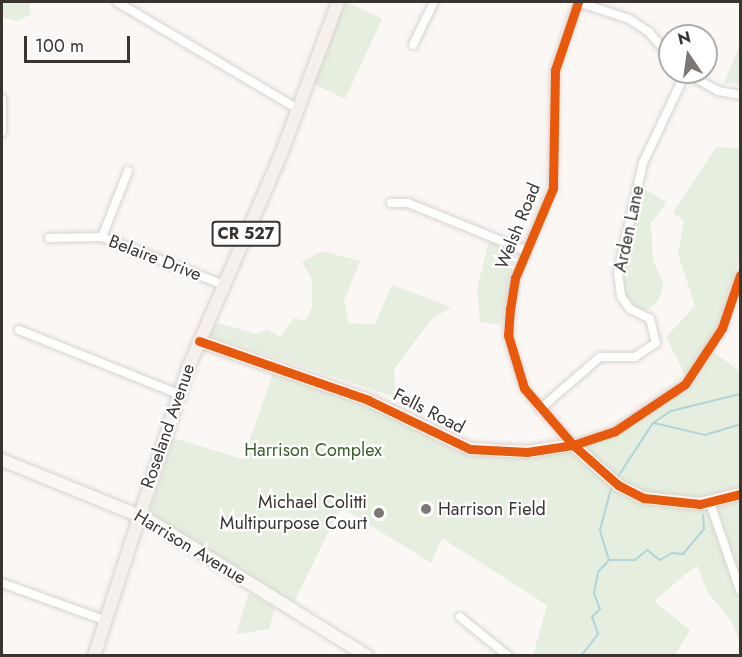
<!DOCTYPE html>
<html>
<head>
<meta charset="utf-8">
<style>
  body { margin:0 }
  #map { position:relative; width:742px; height:657px; overflow:hidden; background:#faf7f4; font-family:Jost,sans-serif }
  div>[style] { position:absolute }
  .green>* { inset:0; background:#e6efdf; transform-origin:0 0 }
  .stream>* { height:2px; margin:-1px; padding:0 1px; transform-origin:1px; border-radius:1px; background:#aed5d9 }
  .roads { filter:drop-shadow(0 0 2px #d7d3d0) drop-shadow(0 0 2px #d7d3d0) }
  .street>* { height:8px; margin:-4px; padding:0 4px; transform-origin:4px; border-radius:4px; background:#fefefd }
  .secondary>* { height:12px; margin:-6px; padding:0 6px; transform-origin:6px; border-radius:6px; background:#faf7f4 }
  .primary>* { height:12px; margin:-6px; padding:0 6px; transform-origin:6px; border-radius:6px; background:#f5f0ec }
  .cycleway>* { height:9px; margin:-4.5px; padding:0 4.5px; transform-origin:4.5px; border-radius:4.5px; background:#e8590c }
  .dots>* { width:16px; height:16px; translate:-50% -50%; box-sizing:border-box; border:3px solid #fff; border-radius:50% }
  span { translate:-50% -50%; white-space:nowrap; text-align:center; line-height:1.15; -webkit-text-stroke:4.5px #fff; paint-order:stroke }
  .shield-label span { padding:2px 4px; background:#fff; border:2px solid; border-radius:4px; -webkit-text-stroke-width:0 }
  .shield-label { font-size:16px; color:#3a3431; font-weight:700 }
  .street-label { font-size:18px; color:#3a3431 }
  .park-label { font-size:18px; color:#3a5f2b }
  .poi-label { font-size:18px; color:#3a3431 }
  .right { translate:-100% -50%; text-align:right }
  .left { translate:0 -50%; text-align:left }
  .frame { position:absolute; inset:0; border:3px solid #3a3431; pointer-events:none }
  .north { position:absolute; left:658px; top:24px; width:60px; height:60px; box-sizing:border-box; background:#fff; border:2px solid #b0aead; border-radius:50%; rotate:347deg; font-size:16px; font-weight:700; line-height:24px; text-align:center; color:#3a3431 }
  .north::after { content:''; display:block; margin:auto; width:21px; height:27px; background:#7d7875; clip-path:polygon(50% 0,100% 100%,50% 72%,0 100%) }
  .scale { position:absolute; left:24px; top:36px; width:106px; height:27px; box-sizing:border-box; border:3px solid #3a3431; border-top:0; padding-left:8px; font-size:18px; line-height:21px; white-space:nowrap; color:#3a3431; -webkit-text-stroke:4px #fff; paint-order:stroke }
</style>
</head>
<body>
<div id="map">
  <div class="green">
    <div style="clip-path:polygon(2px 2px,30px 2px,30px 15px,17px 21px,2px 17px)"></div>
    <div style="left:346px;top:2px;width:40px;height:88px;rotate:25deg"></div>
    <div style="clip-path:polygon(740px 41px,740px 84px,724px 83px,736px 54px)"></div>
    <div style="clip-path:polygon(716px 147px,740px 148px,740px 258px,710px 350px,740px 371px,740px 643px,731px 621px,707px 591px,697px 565px,654px 601px,690px 630px,675px 655px,533px 655px,547px 605px,442px 538px,431px 563px,341px 507px,294px 602px,149px 513px,173px 438px,243px 459px,274px 371px,391px 413px,439px 443px,477px 455px,597px 439px,688px 381px,666px 337px,695px 306px,678px 254px,684px 221px,673px 213px)"></div>
    <div style="clip-path:polygon(642px 188px,667px 202px,651px 223px,653px 260px,664px 284px,658px 301px,644px 313px,623px 295px,624px 256px)"></div>
    <div style="clip-path:polygon(489px 241px,516px 251px,502px 325px,480px 322px,477px 289px)"></div>
    <div style="clip-path:polygon(322px 251px,360px 261px,344px 301px,349px 323px,375px 324px,392px 285px,451px 307px,431px 320px,394px 369px,395px 397px,209px 336px,217px 323px,257px 334px,267px 329px,280px 337px,294px 318px,305px 321px,312px 307px,312px 280px,302px 262px)"></div>
    <div style="clip-path:polygon(249px 592px,275px 608px,269px 629px,236px 634px)"></div>
  </div>
  <div class="stream">
    <div style="left:654px;top:423px;width:52px;rotate:13.2deg"></div>
    <div style="left:705px;top:435px;width:37px;rotate:-17deg"></div>
    <div style="left:617px;top:478px;width:66px;rotate:-56.8deg"></div>
    <div style="left:653px;top:423px;width:22px;rotate:-34deg"></div>
    <div style="left:671px;top:411px;width:71px;rotate:-13.8deg"></div>
    <div style="left:609px;top:560px;width:26px"></div>
    <div style="left:635px;top:560px;width:16px;rotate:-40deg"></div>
    <div style="left:647px;top:550px;width:16px;rotate:38deg"></div>
    <div style="left:660px;top:560px;width:14px;rotate:-30deg"></div>
    <div style="left:672px;top:553px;width:11px;rotate:5deg"></div>
    <div style="left:683px;top:554px;width:33px;rotate:-50deg"></div>
    <div style="left:704px;top:529px;width:14px;rotate:-94deg"></div>
    <div style="left:581px;top:656px;width:28px;rotate:-52deg"></div>
    <div style="left:598px;top:634px;width:18px;rotate:-109deg"></div>
    <div style="left:592px;top:617px;width:11px;rotate:-45deg"></div>
    <div style="left:600px;top:609px;width:17px;rotate:-111deg"></div>
    <div style="left:594px;top:593px;width:21px;rotate:-79deg"></div>
    <div style="left:598px;top:572px;width:16px;rotate:-47deg"></div>
    <div style="left:609px;top:560px;width:31px;rotate:-107deg"></div>
    <div style="left:600px;top:530px;width:47px;rotate:-75.1deg"></div>
  </div>
  <div class="roads">
    <div class="street">
      <div style="left:117px;top:2px;width:210px;rotate:30.6deg"></div>
      <div style="left:578px;top:2px;width:72px;rotate:108.7deg"></div>
      <div style="left:555px;top:70px;width:118px;rotate:91deg"></div>
      <div style="left:553px;top:188px;width:98px;rotate:112.9deg"></div>
      <div style="left:515px;top:278px;width:30px;rotate:99deg"></div>
      <div style="left:510px;top:308px;width:27px;rotate:94deg"></div>
      <div style="left:508px;top:335px;width:55px;rotate:73.2deg"></div>
      <div style="left:524px;top:388px;width:75px;rotate:49.3deg"></div>
      <div style="left:573px;top:445px;width:44px;rotate:-18.4deg"></div>
      <div style="left:615px;top:431px;width:84px;rotate:-33.9deg"></div>
      <div style="left:685px;top:384px;width:67px;rotate:-56.5deg"></div>
      <div style="left:722px;top:328px;width:56px;rotate:-71.2deg"></div>
      <div style="left:578px;top:2px;width:54px;rotate:18.4deg"></div>
      <div style="left:629px;top:19px;width:24px;rotate:33deg"></div>
      <div style="left:649px;top:32px;width:33px;rotate:50deg"></div>
      <div style="left:413px;top:45px;width:48px;rotate:-64deg"></div>
      <div style="left:683px;top:72px;width:40px;rotate:28deg"></div>
      <div style="left:718px;top:91px;width:22px;rotate:10deg"></div>
      <div style="left:2px;top:99px;width:33px;rotate:90deg"></div>
      <div style="left:391px;top:203px;width:17px"></div>
      <div style="left:408px;top:203px;width:127px;rotate:22.1deg"></div>
      <div style="left:102px;top:237px;width:71px;rotate:-68.5deg"></div>
      <div style="left:49px;top:238px;width:53px;rotate:-1.1deg"></div>
      <div style="left:102px;top:237px;width:131px;rotate:21.5deg"></div>
      <div style="left:19px;top:330px;width:171px;rotate:21.9deg"></div>
      <div style="left:540px;top:409px;width:79px;rotate:-40.9deg"></div>
      <div style="left:600px;top:357px;width:35px"></div>
      <div style="left:635px;top:357px;width:25px;rotate:-34deg"></div>
      <div style="left:656px;top:343px;width:25px;rotate:-104deg"></div>
      <div style="left:650px;top:319px;width:22px;rotate:-153deg"></div>
      <div style="left:630px;top:309px;width:16px;rotate:-125deg"></div>
      <div style="left:621px;top:296px;width:23px;rotate:-97deg"></div>
      <div style="left:618px;top:273px;width:113px;rotate:-77.2deg"></div>
      <div style="left:643px;top:163px;width:98px;rotate:-64.7deg"></div>
      <div style="left:710px;top:503px;width:92px;rotate:71deg"></div>
      <div style="left:2px;top:583px;width:109px;rotate:19.9deg"></div>
      <div style="left:460px;top:617px;width:62px;rotate:39.1deg"></div>
    </div>
    <div class="secondary">
      <div style="left:199px;top:341px;width:179px;rotate:19.2deg"></div>
      <div style="left:368px;top:400px;width:113px;rotate:25.7deg"></div>
      <div style="left:470px;top:449px;width:57px;rotate:3deg"></div>
      <div style="left:527px;top:452px;width:47px;rotate:-8.7deg"></div>
      <div style="left:573px;top:445px;width:60px;rotate:41.6deg"></div>
      <div style="left:618px;top:485px;width:29px;rotate:27deg"></div>
      <div style="left:644px;top:498px;width:56px;rotate:6.1deg"></div>
      <div style="left:700px;top:504px;width:41px;rotate:-14deg"></div>
      <div style="left:2px;top:460px;width:157px;rotate:22.1deg"></div>
      <div style="left:147px;top:519px;width:259px;rotate:31.9deg"></div>
    </div>
    <div class="primary">
      <div style="left:94px;top:656px;width:305px;rotate:-71.9deg"></div>
      <div style="left:189px;top:366px;width:231px;rotate:-66.5deg"></div>
      <div style="left:281px;top:154px;width:162px;rotate:-69.4deg"></div>
    </div>
  </div>
  <div class="cycleway">
    <div style="left:578px;top:2px;width:72px;rotate:108.7deg"></div>
    <div style="left:555px;top:70px;width:118px;rotate:91deg"></div>
    <div style="left:553px;top:188px;width:98px;rotate:112.9deg"></div>
    <div style="left:515px;top:278px;width:30px;rotate:99deg"></div>
    <div style="left:510px;top:308px;width:27px;rotate:94deg"></div>
    <div style="left:508px;top:335px;width:55px;rotate:73.2deg"></div>
    <div style="left:524px;top:388px;width:75px;rotate:49.3deg"></div>
    <div style="left:573px;top:445px;width:44px;rotate:-18.4deg"></div>
    <div style="left:615px;top:431px;width:84px;rotate:-33.9deg"></div>
    <div style="left:685px;top:384px;width:67px;rotate:-56.5deg"></div>
    <div style="left:722px;top:328px;width:56px;rotate:-71.2deg"></div>
    <div style="left:199px;top:341px;width:179px;rotate:19.2deg"></div>
    <div style="left:368px;top:400px;width:113px;rotate:25.7deg"></div>
    <div style="left:470px;top:449px;width:57px;rotate:3deg"></div>
    <div style="left:527px;top:452px;width:47px;rotate:-8.7deg"></div>
    <div style="left:573px;top:445px;width:60px;rotate:41.6deg"></div>
    <div style="left:618px;top:485px;width:29px;rotate:27deg"></div>
    <div style="left:644px;top:498px;width:56px;rotate:6.1deg"></div>
    <div style="left:700px;top:504px;width:41px;rotate:-14deg"></div>
  </div>
  <div class="dots">
    <div style="left:426px;top:509px;background:#7d7875"></div>
    <div style="left:379px;top:513px;background:#7d7875"></div>
  </div>
  <div class="shield-label">
    <span style="left:246px;top:234px">CR 527</span>
  </div>
  <div class="street-label">
    <span style="left:518px;top:226px;rotate:-68deg">Welsh Road</span>
    <span style="left:629px;top:229px;rotate:-78deg">Arden Lane</span>
    <span style="left:155px;top:258px;rotate:21deg">Belaire Drive</span>
    <span style="left:429px;top:411px;rotate:27deg">Fells Road</span>
    <span style="left:168px;top:426px;rotate:-71deg">Roseland Avenue</span>
    <span style="left:190px;top:547px;rotate:31deg">Harrison Avenue</span>
  </div>
  <div class="park-label">
    <span style="left:313px;top:450px">Harrison Complex</span>
  </div>
  <div class="poi-label">
    <span class="right" style="left:367px;top:513px">Michael Colitti<br>Multipurpose Court</span>
    <span class="left" style="left:438px;top:509px">Harrison Field</span>
  </div>
  <div class="frame"></div>
  <div class="north">N</div>
  <div class="scale">100 m</div>
</div>
</body>
</html>
